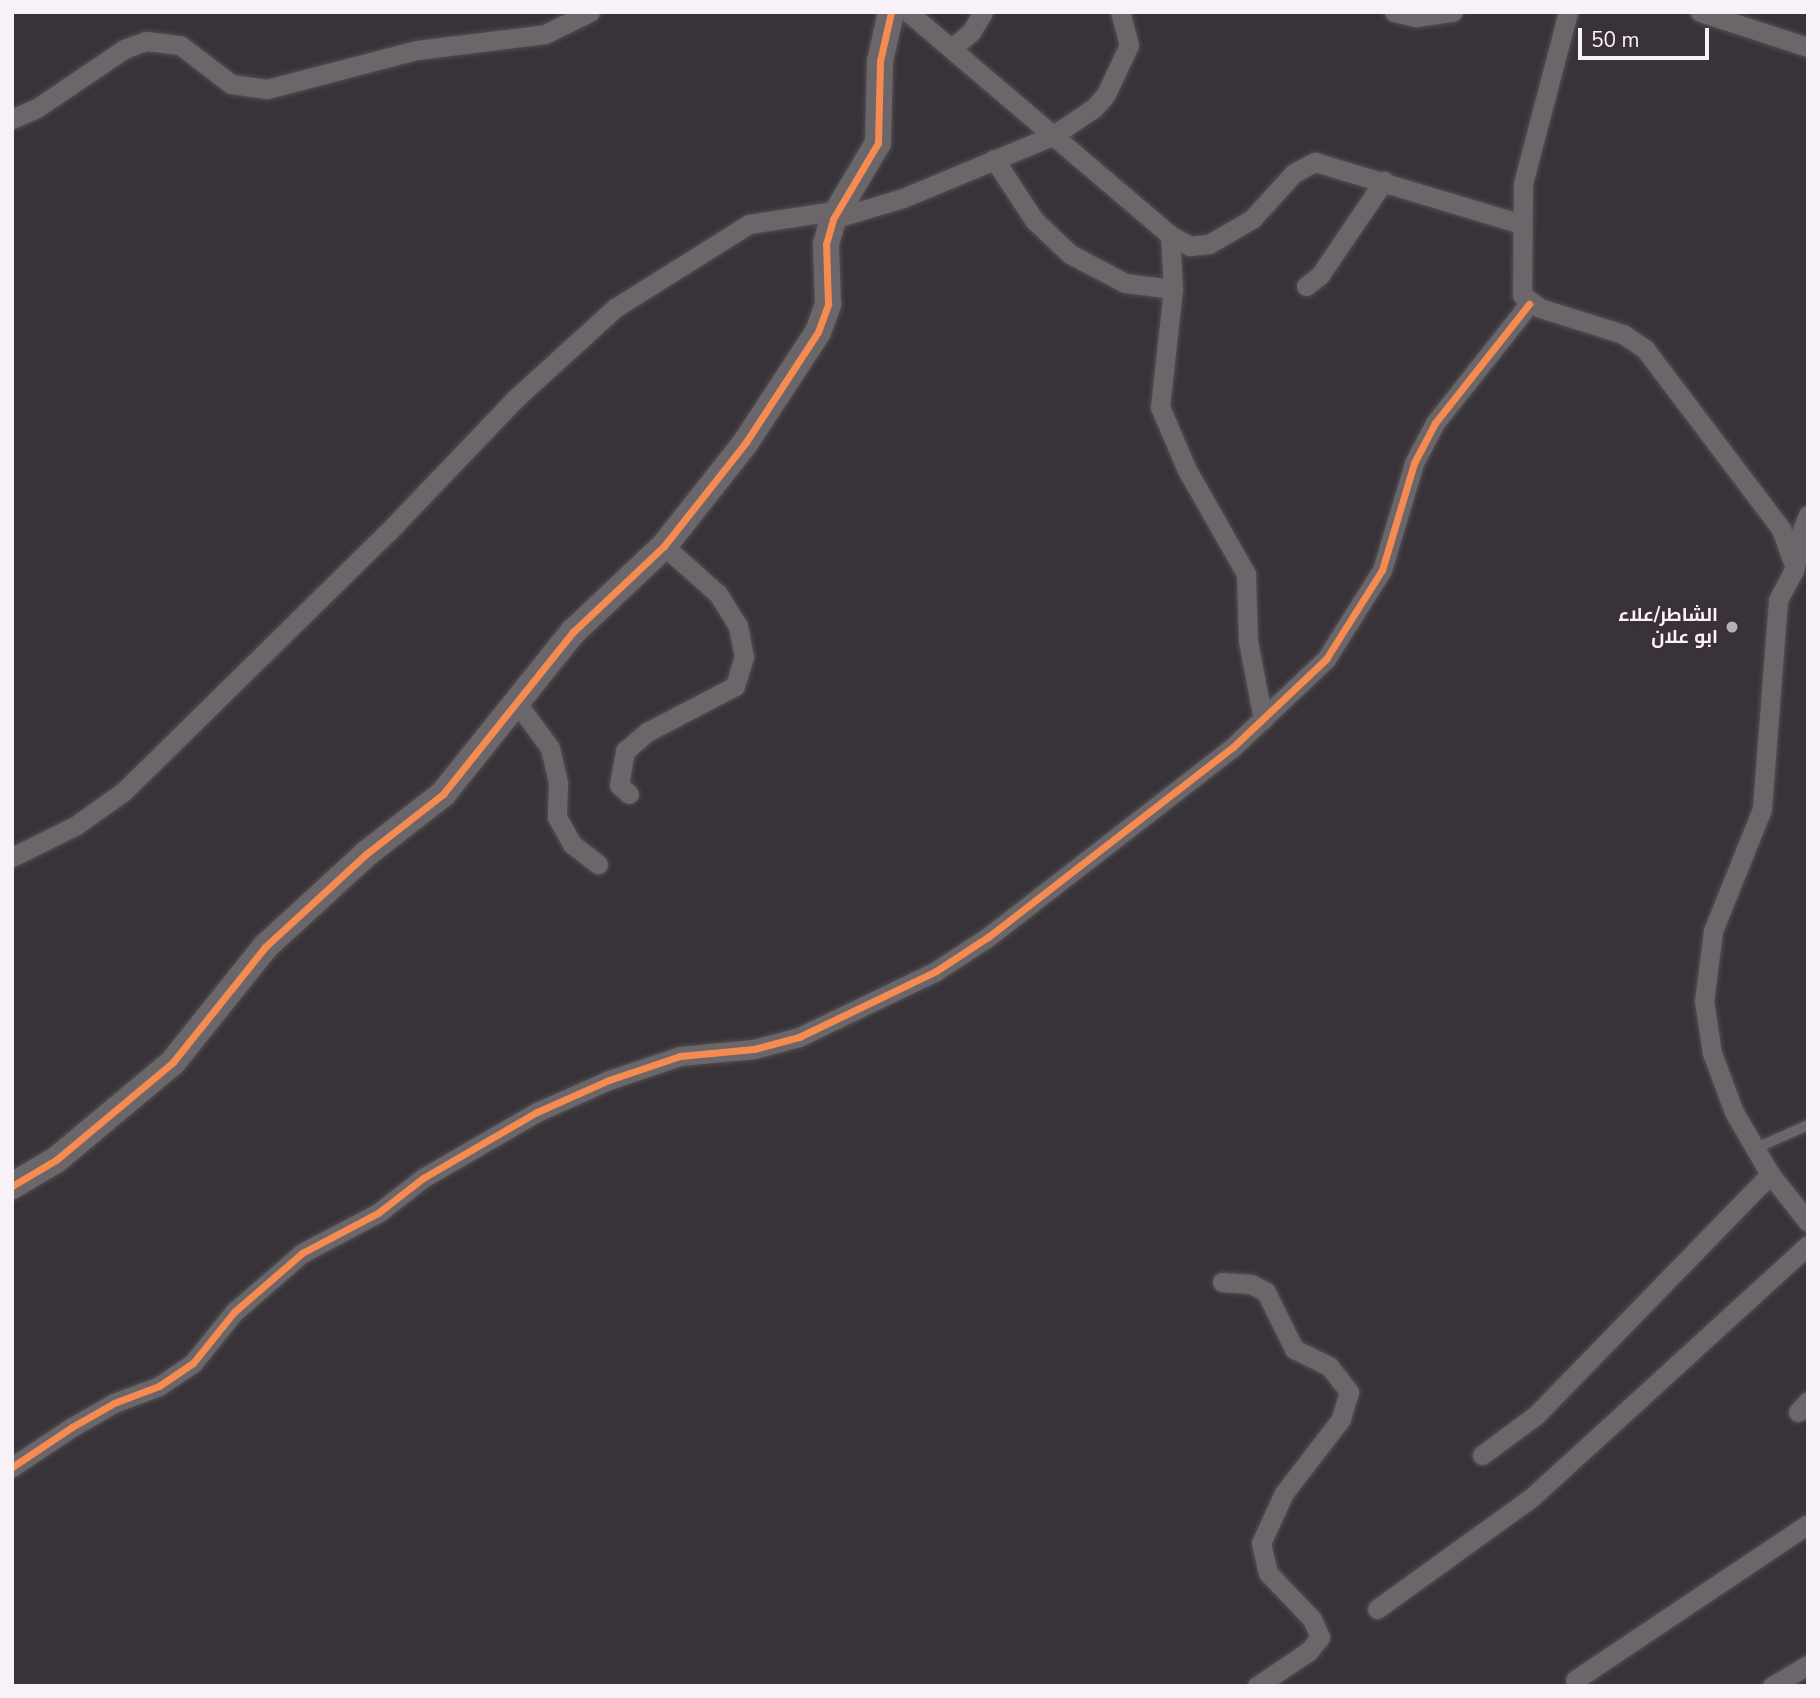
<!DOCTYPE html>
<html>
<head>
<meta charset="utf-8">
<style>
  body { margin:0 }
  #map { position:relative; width:1820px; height:1698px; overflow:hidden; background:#383338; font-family:"Nunito Sans",Cairo,sans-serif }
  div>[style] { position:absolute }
  .roads { filter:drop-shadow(0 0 2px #534f53) drop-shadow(0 0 2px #534f53) }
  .lane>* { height:10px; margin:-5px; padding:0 5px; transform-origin:5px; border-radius:5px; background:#6b666a }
  .street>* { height:19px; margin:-9.5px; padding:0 9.5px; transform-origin:9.5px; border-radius:9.5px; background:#6b666a }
  .secondary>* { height:26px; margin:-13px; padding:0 13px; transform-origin:13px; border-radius:13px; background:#6b666a }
  .cycleway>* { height:7px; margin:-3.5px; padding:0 3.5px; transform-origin:3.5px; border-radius:3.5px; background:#f68b52 }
  .dots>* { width:19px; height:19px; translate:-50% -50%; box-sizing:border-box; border:4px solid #3b303a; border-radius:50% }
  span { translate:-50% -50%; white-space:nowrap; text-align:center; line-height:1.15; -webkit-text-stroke:7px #3b303a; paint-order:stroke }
  .poi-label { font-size:19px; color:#f9f1f8; font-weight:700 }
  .right { translate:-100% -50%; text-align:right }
  .frame { position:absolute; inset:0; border:14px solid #f9f1f8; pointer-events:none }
  .scale { position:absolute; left:1578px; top:28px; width:131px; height:32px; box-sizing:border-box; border:4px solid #f9f1f8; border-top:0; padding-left:9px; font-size:21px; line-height:24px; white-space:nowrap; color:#f9f1f8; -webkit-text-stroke:5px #3b303a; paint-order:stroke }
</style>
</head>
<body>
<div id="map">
  <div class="roads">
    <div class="lane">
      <div style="left:1754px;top:1149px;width:59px;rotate:-24deg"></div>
    </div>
    <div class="street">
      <div style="left:908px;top:12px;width:344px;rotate:40.4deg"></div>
      <div style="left:1170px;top:235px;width:23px;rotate:29deg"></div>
      <div style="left:1190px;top:246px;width:19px;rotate:-6deg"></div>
      <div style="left:1209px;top:244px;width:50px;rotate:-30.2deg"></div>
      <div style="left:1252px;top:219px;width:62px;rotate:-47.6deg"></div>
      <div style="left:1294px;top:173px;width:24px;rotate:-28deg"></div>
      <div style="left:1315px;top:162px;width:216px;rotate:16.7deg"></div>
      <div style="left:1394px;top:12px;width:23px;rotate:13deg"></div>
      <div style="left:1416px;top:17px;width:37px;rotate:-8deg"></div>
      <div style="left:1568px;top:12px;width:178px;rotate:104.7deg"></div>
      <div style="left:1523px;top:184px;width:111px;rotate:90.5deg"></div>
      <div style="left:1522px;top:295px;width:22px;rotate:36deg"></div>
      <div style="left:1540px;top:308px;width:87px;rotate:17.4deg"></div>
      <div style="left:1623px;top:334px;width:27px;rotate:34deg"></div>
      <div style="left:1645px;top:349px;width:226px;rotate:52.9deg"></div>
      <div style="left:1781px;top:529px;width:41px;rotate:70.3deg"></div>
      <div style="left:1795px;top:568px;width:36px;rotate:118deg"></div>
      <div style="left:1778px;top:600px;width:210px;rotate:94.4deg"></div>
      <div style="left:1762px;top:809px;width:131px;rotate:111.9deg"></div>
      <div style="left:1713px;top:931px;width:71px;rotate:97.3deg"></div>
      <div style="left:1704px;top:1001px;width:53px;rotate:81.3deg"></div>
      <div style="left:1712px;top:1053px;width:63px;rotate:69.6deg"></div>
      <div style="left:1734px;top:1112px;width:72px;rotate:59.9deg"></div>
      <div style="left:1770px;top:1174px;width:61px;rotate:51.6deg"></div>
      <div style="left:1700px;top:12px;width:114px;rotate:18deg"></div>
      <div style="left:952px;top:48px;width:25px;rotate:-40deg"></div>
      <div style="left:971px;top:32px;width:23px;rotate:-59deg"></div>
      <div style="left:12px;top:119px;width:27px;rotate:-24deg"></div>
      <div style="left:37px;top:108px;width:105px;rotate:-34.1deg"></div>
      <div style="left:124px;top:49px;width:23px;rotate:-20deg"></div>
      <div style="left:146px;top:41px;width:34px;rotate:7deg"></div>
      <div style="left:180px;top:45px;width:64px;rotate:37.4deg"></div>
      <div style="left:231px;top:84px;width:36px;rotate:8deg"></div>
      <div style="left:267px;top:89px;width:155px;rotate:-14.6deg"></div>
      <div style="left:417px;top:50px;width:129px;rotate:-7.1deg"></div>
      <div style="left:545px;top:34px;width:50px;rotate:-26.1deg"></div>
      <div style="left:994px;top:159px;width:73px;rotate:56.7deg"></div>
      <div style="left:1034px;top:220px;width:50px;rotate:43.4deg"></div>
      <div style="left:1070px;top:254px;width:62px;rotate:27.8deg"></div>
      <div style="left:1125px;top:283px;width:48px;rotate:7.1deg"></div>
      <div style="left:833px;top:219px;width:73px;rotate:-16.7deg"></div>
      <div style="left:903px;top:198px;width:161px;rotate:-22.6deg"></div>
      <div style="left:1052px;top:136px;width:50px;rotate:-33.7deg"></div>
      <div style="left:1094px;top:108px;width:18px;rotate:-49deg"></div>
      <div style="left:1106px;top:94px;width:54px;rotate:-64.9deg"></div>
      <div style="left:1129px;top:45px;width:34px;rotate:-105deg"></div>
      <div style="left:1170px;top:235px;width:54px;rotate:86.8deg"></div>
      <div style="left:1173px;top:289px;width:119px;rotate:96.3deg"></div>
      <div style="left:1160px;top:407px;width:69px;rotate:66.8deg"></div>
      <div style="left:1187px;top:470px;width:120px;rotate:60.4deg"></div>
      <div style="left:1246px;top:574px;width:67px;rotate:88.3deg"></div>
      <div style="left:1248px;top:641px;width:80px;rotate:79.2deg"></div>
      <div style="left:1306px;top:286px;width:18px;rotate:-38deg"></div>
      <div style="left:1320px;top:275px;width:114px;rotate:-55.8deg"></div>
      <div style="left:1808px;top:515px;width:43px;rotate:111.8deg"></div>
      <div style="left:1792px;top:555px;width:16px;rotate:4deg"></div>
      <div style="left:517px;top:703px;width:56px;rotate:53.7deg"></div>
      <div style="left:550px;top:748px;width:37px;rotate:77deg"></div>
      <div style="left:558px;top:784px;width:33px;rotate:92deg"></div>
      <div style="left:557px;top:817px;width:31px;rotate:61deg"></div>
      <div style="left:572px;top:844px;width:33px;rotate:38deg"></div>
      <div style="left:629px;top:794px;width:13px;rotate:-138deg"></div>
      <div style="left:619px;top:785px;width:35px;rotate:-80deg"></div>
      <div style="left:625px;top:751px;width:29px;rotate:-41deg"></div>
      <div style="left:647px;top:732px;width:99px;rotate:-27.6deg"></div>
      <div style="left:735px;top:686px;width:30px;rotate:-73deg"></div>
      <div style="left:744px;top:657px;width:32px;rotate:-101deg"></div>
      <div style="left:738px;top:626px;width:38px;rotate:-122deg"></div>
      <div style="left:718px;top:594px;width:72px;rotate:-138.4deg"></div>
      <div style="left:12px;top:857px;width:70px;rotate:-26.2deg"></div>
      <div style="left:75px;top:826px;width:60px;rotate:-35.5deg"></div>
      <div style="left:124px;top:791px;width:368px;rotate:-44.5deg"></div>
      <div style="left:387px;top:533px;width:185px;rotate:-46.3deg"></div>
      <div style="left:515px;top:399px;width:135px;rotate:-42.3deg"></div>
      <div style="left:615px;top:308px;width:158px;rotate:-32.1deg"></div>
      <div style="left:749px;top:224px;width:91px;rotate:-8.8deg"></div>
      <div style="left:1222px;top:1282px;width:29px;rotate:4deg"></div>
      <div style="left:1251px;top:1284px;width:17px;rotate:28deg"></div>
      <div style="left:1266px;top:1292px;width:64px;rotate:63.8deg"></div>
      <div style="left:1294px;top:1349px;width:39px;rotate:26deg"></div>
      <div style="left:1329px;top:1366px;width:33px;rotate:52deg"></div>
      <div style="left:1349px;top:1392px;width:28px;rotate:107deg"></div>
      <div style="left:1341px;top:1419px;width:93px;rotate:127.6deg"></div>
      <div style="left:1284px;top:1493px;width:55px;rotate:114.7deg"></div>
      <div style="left:1261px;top:1543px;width:31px;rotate:77deg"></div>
      <div style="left:1268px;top:1573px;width:64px;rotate:46.3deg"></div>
      <div style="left:1312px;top:1619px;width:20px;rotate:66deg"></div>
      <div style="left:1320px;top:1637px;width:18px;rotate:128deg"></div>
      <div style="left:1309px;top:1651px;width:63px;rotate:146.1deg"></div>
      <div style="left:1798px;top:1412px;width:15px;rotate:-48deg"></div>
      <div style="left:1482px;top:1455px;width:67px;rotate:-36.5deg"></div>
      <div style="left:1536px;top:1415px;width:336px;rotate:-45.8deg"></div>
      <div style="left:12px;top:1467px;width:72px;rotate:-33.7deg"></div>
      <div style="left:72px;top:1427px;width:48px;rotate:-29.7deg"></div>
      <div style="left:114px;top:1403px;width:48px;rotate:-20.7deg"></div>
      <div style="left:159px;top:1386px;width:41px;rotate:-34.1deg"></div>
      <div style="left:193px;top:1363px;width:65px;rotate:-51.2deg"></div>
      <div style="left:234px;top:1312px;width:90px;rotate:-40.9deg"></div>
      <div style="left:302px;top:1253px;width:86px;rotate:-27.8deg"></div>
      <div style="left:378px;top:1213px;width:57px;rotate:-37.9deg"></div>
      <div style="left:423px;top:1178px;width:132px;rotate:-30.1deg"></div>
      <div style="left:537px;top:1112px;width:79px;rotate:-24deg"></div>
      <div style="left:609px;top:1080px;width:75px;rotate:-18.7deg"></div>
      <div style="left:680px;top:1056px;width:74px;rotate:-5.4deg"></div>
      <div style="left:754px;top:1049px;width:47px;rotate:-14.9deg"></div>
      <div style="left:799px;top:1037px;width:152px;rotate:-25.7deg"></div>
      <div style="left:936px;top:971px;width:62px;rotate:-33.2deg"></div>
      <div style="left:988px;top:937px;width:310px;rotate:-37.8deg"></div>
      <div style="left:1233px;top:747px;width:128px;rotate:-43.4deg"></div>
      <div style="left:1326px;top:659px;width:105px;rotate:-57.8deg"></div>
      <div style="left:1382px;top:570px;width:112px;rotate:-73.3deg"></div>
      <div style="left:1414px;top:463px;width:45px;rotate:-62.3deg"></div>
      <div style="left:1435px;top:423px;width:152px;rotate:-51.7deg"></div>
      <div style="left:1377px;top:1609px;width:190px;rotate:-35.8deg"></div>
      <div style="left:1531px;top:1498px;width:375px;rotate:-42.4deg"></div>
      <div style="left:1575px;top:1680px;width:280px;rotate:-33.8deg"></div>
      <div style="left:1772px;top:1686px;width:42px;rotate:-30.3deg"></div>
    </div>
    <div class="secondary">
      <div style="left:12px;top:1186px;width:51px;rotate:-30.6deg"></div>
      <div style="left:56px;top:1160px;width:153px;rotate:-39.9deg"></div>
      <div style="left:173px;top:1062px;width:147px;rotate:-51.3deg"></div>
      <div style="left:265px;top:947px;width:137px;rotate:-42.6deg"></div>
      <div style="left:366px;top:854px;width:98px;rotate:-37.9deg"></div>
      <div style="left:443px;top:794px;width:208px;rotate:-51.3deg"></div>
      <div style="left:573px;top:632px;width:125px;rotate:-43.4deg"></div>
      <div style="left:664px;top:546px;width:132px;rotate:-51.7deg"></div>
      <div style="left:746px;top:442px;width:131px;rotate:-56.8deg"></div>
      <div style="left:818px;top:332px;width:30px;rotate:-70deg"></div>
      <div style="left:828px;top:304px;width:60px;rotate:-91.9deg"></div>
      <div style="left:826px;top:244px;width:26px;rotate:-74deg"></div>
      <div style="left:833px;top:219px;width:88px;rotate:-59.4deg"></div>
      <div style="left:878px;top:143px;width:82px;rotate:-88.6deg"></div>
      <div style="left:880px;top:61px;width:50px;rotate:-77.3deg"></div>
    </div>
  </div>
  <div class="cycleway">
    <div style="left:12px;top:1186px;width:51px;rotate:-30.6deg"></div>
    <div style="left:56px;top:1160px;width:153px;rotate:-39.9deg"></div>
    <div style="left:173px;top:1062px;width:147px;rotate:-51.3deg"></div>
    <div style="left:265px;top:947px;width:137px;rotate:-42.6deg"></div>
    <div style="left:366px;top:854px;width:98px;rotate:-37.9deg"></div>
    <div style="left:443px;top:794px;width:208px;rotate:-51.3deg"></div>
    <div style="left:573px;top:632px;width:125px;rotate:-43.4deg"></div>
    <div style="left:664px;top:546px;width:132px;rotate:-51.7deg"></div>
    <div style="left:746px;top:442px;width:131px;rotate:-56.8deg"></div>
    <div style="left:818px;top:332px;width:30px;rotate:-70deg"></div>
    <div style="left:828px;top:304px;width:60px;rotate:-91.9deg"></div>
    <div style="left:826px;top:244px;width:26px;rotate:-74deg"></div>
    <div style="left:833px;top:219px;width:88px;rotate:-59.4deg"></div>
    <div style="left:878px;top:143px;width:82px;rotate:-88.6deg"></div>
    <div style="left:880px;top:61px;width:50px;rotate:-77.3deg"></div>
    <div style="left:12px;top:1467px;width:72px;rotate:-33.7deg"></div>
    <div style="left:72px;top:1427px;width:48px;rotate:-29.7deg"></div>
    <div style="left:114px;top:1403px;width:48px;rotate:-20.7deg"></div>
    <div style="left:159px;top:1386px;width:41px;rotate:-34.1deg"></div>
    <div style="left:193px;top:1363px;width:65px;rotate:-51.2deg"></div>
    <div style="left:234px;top:1312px;width:90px;rotate:-40.9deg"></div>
    <div style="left:302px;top:1253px;width:86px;rotate:-27.8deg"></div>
    <div style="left:378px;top:1213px;width:57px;rotate:-37.9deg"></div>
    <div style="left:423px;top:1178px;width:132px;rotate:-30.1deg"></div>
    <div style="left:537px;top:1112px;width:79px;rotate:-24deg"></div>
    <div style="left:609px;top:1080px;width:75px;rotate:-18.7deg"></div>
    <div style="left:680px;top:1056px;width:74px;rotate:-5.4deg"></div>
    <div style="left:754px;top:1049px;width:47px;rotate:-14.9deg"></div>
    <div style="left:799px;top:1037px;width:152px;rotate:-25.7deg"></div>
    <div style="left:936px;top:971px;width:62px;rotate:-33.2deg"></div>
    <div style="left:988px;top:937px;width:310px;rotate:-37.8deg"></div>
    <div style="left:1233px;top:747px;width:128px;rotate:-43.4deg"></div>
    <div style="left:1326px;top:659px;width:105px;rotate:-57.8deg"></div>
    <div style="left:1382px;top:570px;width:112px;rotate:-73.3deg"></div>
    <div style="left:1414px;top:463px;width:45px;rotate:-62.3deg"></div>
    <div style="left:1435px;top:423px;width:152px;rotate:-51.7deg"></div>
  </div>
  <div class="dots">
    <div style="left:1732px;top:627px;background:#b5aeb5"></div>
  </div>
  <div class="poi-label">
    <span class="right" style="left:1718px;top:627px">الشاطر/علاء<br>ابو علان</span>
  </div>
  <div class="frame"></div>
  <div class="scale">50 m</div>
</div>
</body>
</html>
